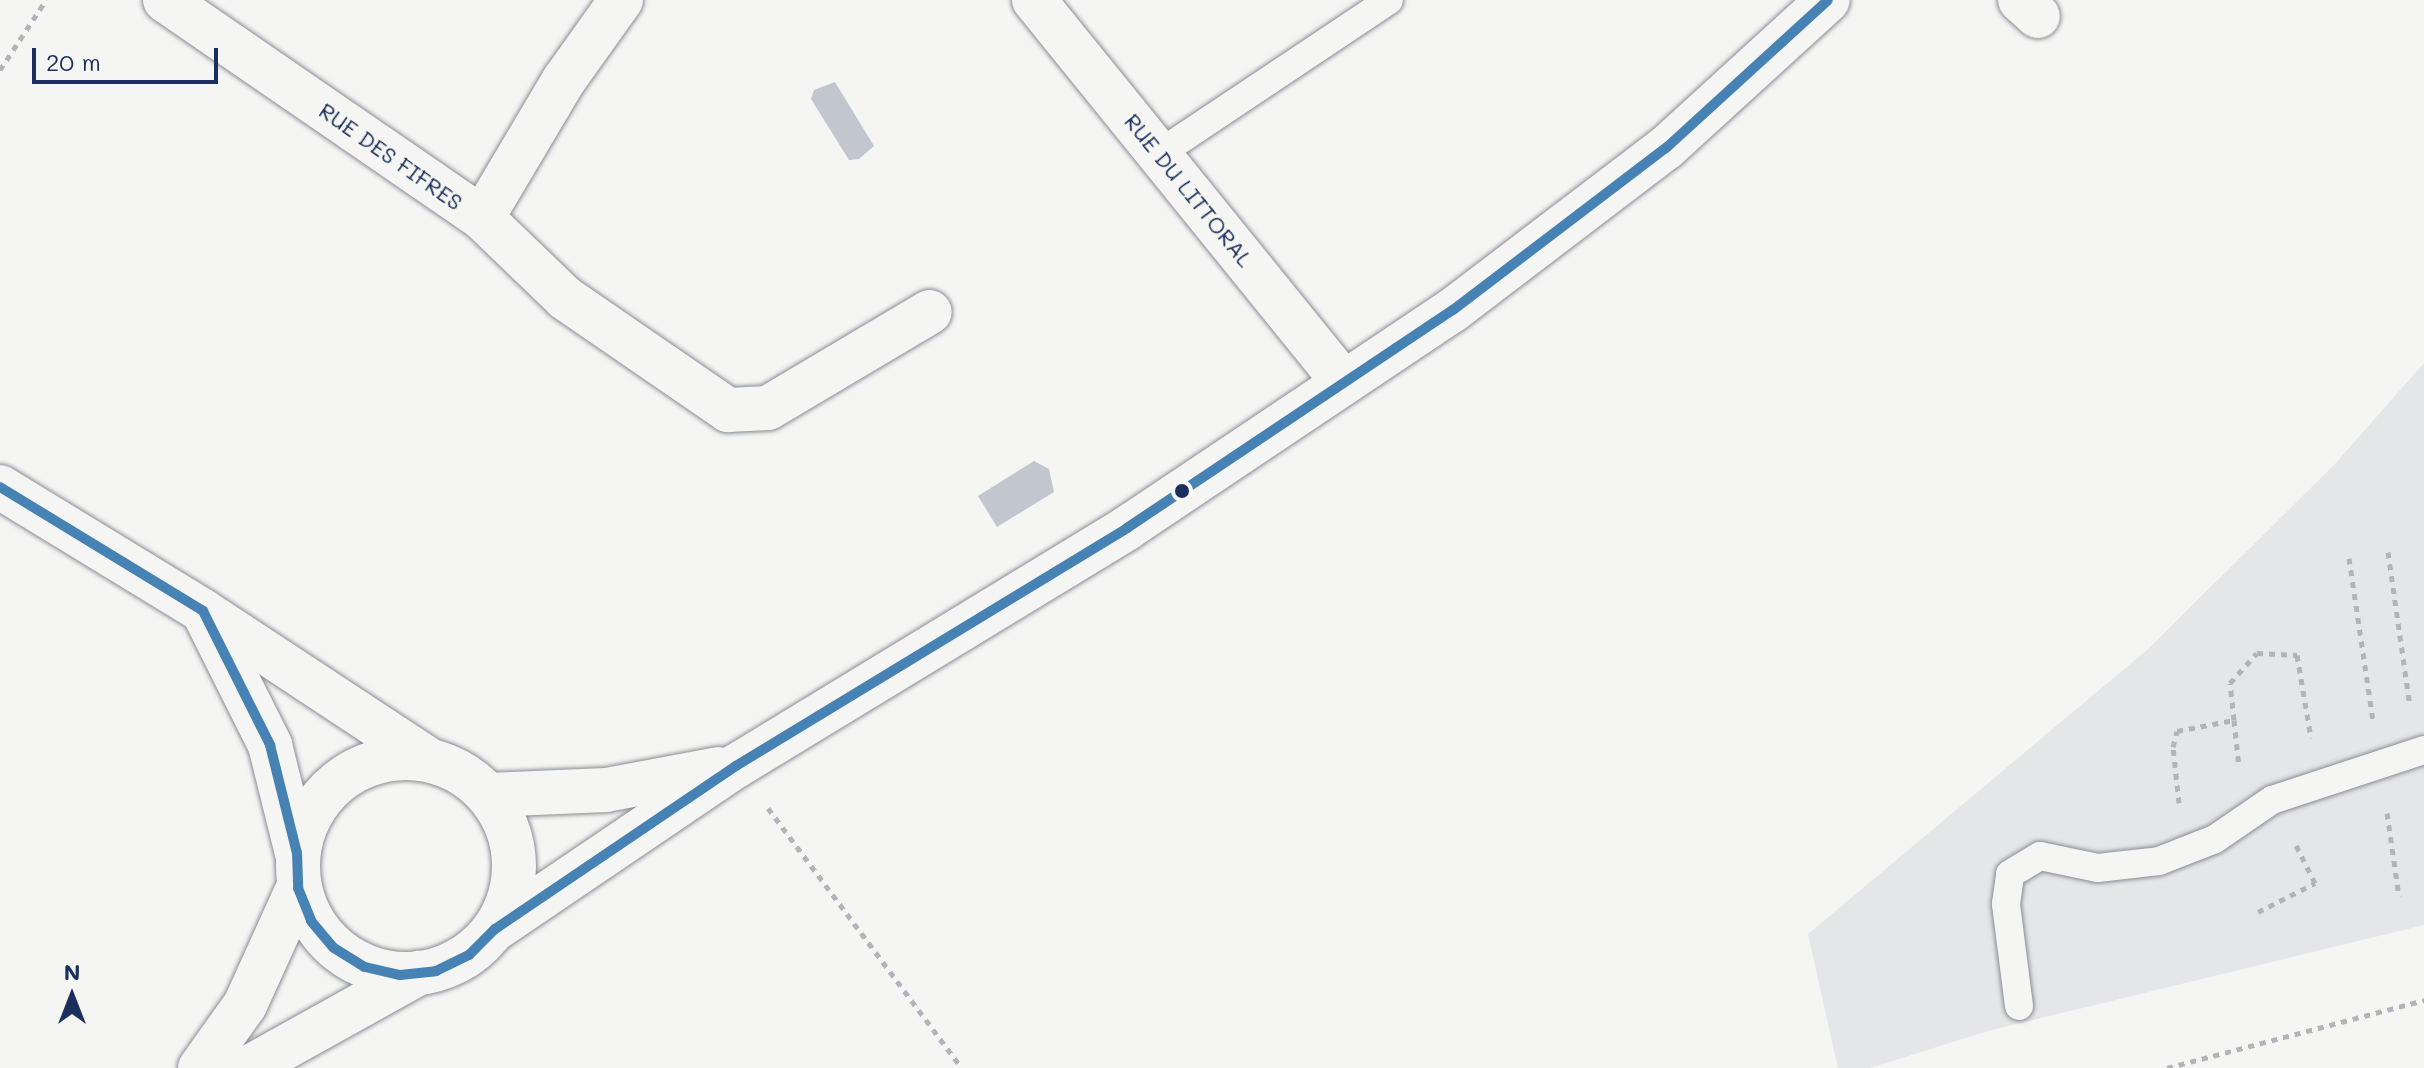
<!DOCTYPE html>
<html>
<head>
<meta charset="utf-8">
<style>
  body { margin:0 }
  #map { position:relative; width:2424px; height:1068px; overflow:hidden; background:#f5f5f3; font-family:Mali,sans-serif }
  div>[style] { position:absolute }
  .green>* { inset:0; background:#e4e6e7 }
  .water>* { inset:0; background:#c1c6cf }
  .path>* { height:5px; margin-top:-2.5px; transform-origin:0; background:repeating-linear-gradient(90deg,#b2b4b9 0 6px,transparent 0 12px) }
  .roads { filter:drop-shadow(0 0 2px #898d95) drop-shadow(0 0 2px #898d95) }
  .lane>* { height:28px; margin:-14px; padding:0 14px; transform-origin:14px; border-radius:14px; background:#f5f5f3 }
  .street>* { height:44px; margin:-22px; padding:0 22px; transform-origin:22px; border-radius:22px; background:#f5f5f3 }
  .street>.ring { margin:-22px; padding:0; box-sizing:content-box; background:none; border:44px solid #f5f5f3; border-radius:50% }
  .bus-1>* { height:10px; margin:-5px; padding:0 5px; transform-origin:5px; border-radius:5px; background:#4682b4 }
  .dots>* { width:22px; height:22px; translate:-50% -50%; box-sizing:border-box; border:4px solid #f6f6f2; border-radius:50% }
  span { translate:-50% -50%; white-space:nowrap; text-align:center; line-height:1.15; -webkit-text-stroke:6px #f6f6f2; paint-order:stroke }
  .street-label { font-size:22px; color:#1b2f5e }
  .north { position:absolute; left:32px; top:956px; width:80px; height:80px; -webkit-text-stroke:6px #f6f6f2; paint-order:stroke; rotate:0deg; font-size:22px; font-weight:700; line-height:32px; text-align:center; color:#1b2f5e }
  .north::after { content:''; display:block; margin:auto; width:28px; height:36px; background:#1b2f5e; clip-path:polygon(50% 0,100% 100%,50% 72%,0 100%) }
  .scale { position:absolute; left:32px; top:48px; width:186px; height:36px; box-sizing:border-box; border:4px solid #1b2f5e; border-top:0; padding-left:10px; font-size:24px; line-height:28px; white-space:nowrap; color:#1b2f5e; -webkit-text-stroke:6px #f6f6f2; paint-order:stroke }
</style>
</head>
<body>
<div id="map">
  <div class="green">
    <div style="clip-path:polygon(2424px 363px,2424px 925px,1988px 1031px,1870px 1068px,1838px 1068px,1808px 934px,2147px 650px,2334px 465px)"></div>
  </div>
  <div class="water">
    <div style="clip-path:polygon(835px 82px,874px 146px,859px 159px,849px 160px,811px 99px,814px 90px)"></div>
    <div style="clip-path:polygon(1034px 461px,1049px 469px,1054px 492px,997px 527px,978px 496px)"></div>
  </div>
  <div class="path">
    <div style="left:0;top:70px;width:84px;rotate:-56.7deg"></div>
    <div style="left:2388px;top:552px;width:156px;rotate:81.9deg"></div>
    <div style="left:2349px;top:558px;width:164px;rotate:81.6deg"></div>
    <div style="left:2234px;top:720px;width:47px;rotate:83.9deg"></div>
    <div style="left:2179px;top:803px;width:56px;rotate:-96.1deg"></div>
    <div style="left:2173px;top:747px;width:16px;rotate:-76deg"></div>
    <div style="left:2177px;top:731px;width:58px;rotate:-10.9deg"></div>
    <div style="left:2234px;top:720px;width:37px;rotate:-96deg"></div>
    <div style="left:2230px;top:683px;width:40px;rotate:-48deg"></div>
    <div style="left:2257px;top:653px;width:40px;rotate:2.9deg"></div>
    <div style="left:2297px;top:655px;width:84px;rotate:80.4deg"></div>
    <div style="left:768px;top:808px;width:324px;rotate:53.3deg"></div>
    <div style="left:2387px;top:813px;width:84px;rotate:81.8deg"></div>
    <div style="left:2258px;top:912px;width:64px;rotate:-27deg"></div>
    <div style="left:2315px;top:883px;width:45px;rotate:-116.6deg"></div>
    <div style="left:2167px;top:1068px;width:266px;rotate:-14.8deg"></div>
  </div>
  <div class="roads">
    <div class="lane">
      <div style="left:1160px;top:153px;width:275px;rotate:-33.7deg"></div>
      <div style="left:2019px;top:1006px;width:103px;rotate:-97.3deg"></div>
      <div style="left:2006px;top:904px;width:30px;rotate:-82deg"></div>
      <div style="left:2010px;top:874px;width:35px;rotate:-31deg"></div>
      <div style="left:2040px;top:856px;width:59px;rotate:11.7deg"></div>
      <div style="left:2098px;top:868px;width:61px;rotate:-6.5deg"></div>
      <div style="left:2159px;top:861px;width:60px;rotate:-21.4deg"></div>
      <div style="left:2215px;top:839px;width:69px;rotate:-34.4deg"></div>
      <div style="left:2272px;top:800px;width:160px;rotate:-18.2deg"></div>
    </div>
    <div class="street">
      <div style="left:165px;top:0;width:385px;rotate:34.5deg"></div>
      <div style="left:482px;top:218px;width:161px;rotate:-59.3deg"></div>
      <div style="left:564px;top:80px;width:98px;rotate:-54.5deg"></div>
      <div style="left:1034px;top:0;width:491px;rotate:51deg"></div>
      <div style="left:2020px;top:0;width:24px;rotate:42deg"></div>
      <div style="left:482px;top:218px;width:115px;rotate:43.9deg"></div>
      <div style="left:565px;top:298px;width:198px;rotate:34.5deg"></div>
      <div style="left:728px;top:410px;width:40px;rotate:-2.9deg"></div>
      <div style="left:768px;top:408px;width:188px;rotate:-30.7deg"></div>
      <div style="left:0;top:487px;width:238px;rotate:31.4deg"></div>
      <div style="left:203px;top:611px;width:267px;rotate:33.4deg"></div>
      <div style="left:204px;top:613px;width:148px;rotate:63.4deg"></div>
      <div style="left:270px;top:745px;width:111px;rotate:76deg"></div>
      <div class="ring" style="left:298px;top:758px;width:172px;height:172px"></div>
      <div style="left:488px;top:795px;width:118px;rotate:-2.4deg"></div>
      <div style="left:606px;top:790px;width:114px;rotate:-10.6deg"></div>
      <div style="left:495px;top:929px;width:291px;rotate:-34.1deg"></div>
      <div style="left:736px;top:766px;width:458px;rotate:-31.3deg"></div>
      <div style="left:1127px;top:528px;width:392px;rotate:-33.8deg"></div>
      <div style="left:1453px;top:310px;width:268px;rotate:-37.3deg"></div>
      <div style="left:1666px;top:148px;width:219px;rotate:-42.4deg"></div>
      <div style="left:200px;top:1068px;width:77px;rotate:-54.5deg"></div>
      <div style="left:245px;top:1005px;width:128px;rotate:-65.6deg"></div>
      <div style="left:248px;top:1068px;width:196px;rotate:-29.1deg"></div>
    </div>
  </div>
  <div class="bus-1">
    <div style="left:0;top:487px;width:238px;rotate:31.4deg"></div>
    <div style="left:203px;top:611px;width:150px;rotate:63.4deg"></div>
    <div style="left:270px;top:745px;width:111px;rotate:76deg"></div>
    <div style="left:297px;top:853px;width:35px;rotate:88deg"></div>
    <div style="left:298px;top:888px;width:35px;rotate:68deg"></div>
    <div style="left:311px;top:921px;width:35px;rotate:50deg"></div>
    <div style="left:334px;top:948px;width:36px;rotate:32deg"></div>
    <div style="left:365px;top:967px;width:36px;rotate:13deg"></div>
    <div style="left:400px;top:975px;width:36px;rotate:-6deg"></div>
    <div style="left:436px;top:971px;width:37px;rotate:-26deg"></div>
    <div style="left:469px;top:955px;width:37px;rotate:-45deg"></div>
    <div style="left:495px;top:929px;width:291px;rotate:-34.1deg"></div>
    <div style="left:736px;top:766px;width:458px;rotate:-31.3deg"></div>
    <div style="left:1127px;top:528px;width:392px;rotate:-33.8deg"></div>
    <div style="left:1453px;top:310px;width:268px;rotate:-37.3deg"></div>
    <div style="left:1666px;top:148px;width:219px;rotate:-42.4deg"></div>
  </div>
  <div class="dots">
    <div style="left:1182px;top:491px;background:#1b2f5e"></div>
  </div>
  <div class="street-label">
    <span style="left:391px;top:156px;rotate:35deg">RUE DES FIFRES</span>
    <span style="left:1189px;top:190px;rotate:51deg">RUE DU LITTORAL</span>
  </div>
  <div class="north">N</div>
  <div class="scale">20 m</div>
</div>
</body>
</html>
